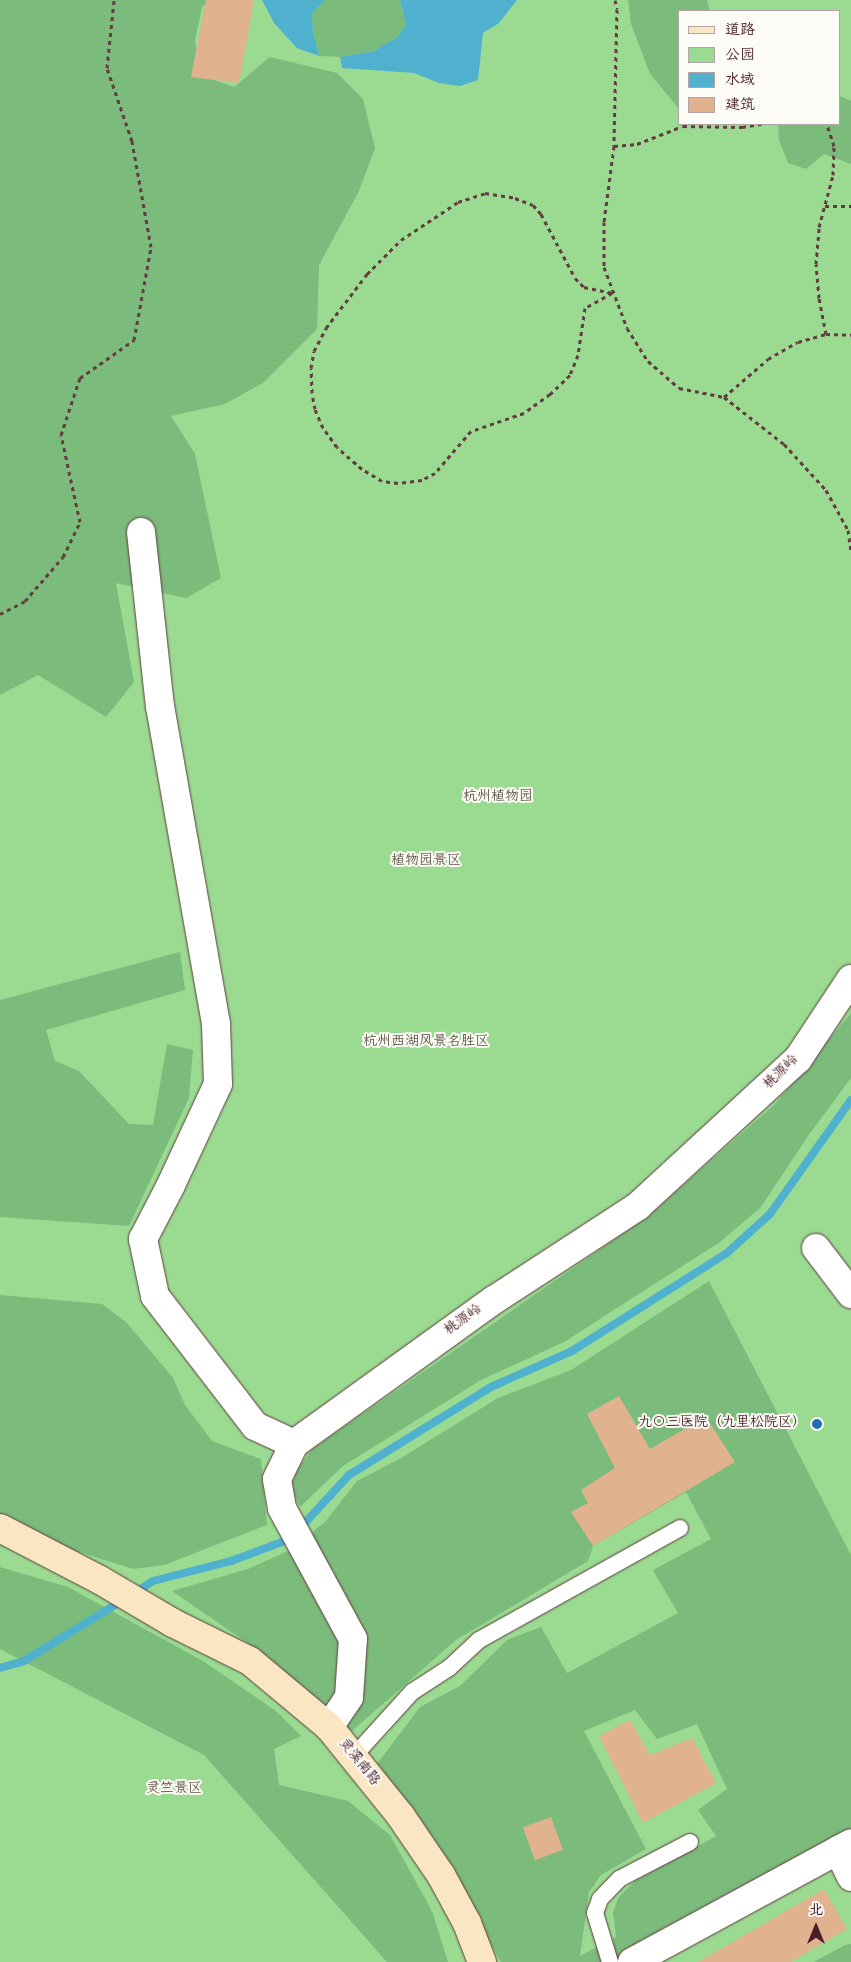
<!DOCTYPE html>
<html>
<head>
<meta charset="utf-8">
<style>
  body { margin:0 }
  #map { position:relative; width:851px; height:1962px; overflow:hidden; background:#f0e2c5; font-family:"Gochi Hand","LXGW WenKai TC",sans-serif }
  div>[style] { position:absolute }
  .green>* { inset:0; background:#9adb91 }
  .forest>* { inset:0; background:#7bbb7b }
  .water>* { inset:0; background:#50b1cf }
  .stream>* { height:8px; margin:-4px; padding:0 4px; transform-origin:4px; border-radius:4px; background:#50b1cf }
  .building>* { inset:0; background:#e0b28d; transform-origin:0 0 }
  .path>* { height:3px; margin-top:-1.5px; transform-origin:0; background:repeating-linear-gradient(90deg,#633c42 0 4px,transparent 0 8px) }
  .roads { filter:drop-shadow(0 0 1px #633c42) drop-shadow(0 0 1px #633c42) }
  .service>* { height:16px; margin:-8px; padding:0 8px; transform-origin:8px; border-radius:8px; background:#fff }
  .minor>* { height:28px; margin:-14px; padding:0 14px; transform-origin:14px; border-radius:14px; background:#fff }
  .secondary>* { height:28px; margin:-14px; padding:0 14px; transform-origin:14px; border-radius:14px; background:#fbe6c4 }
  .dots>* { width:14px; height:14px; translate:-50% -50%; box-sizing:border-box; border:2px solid #fdfcf7; border-radius:50% }
  span { translate:-50% -50%; white-space:nowrap; text-align:center; line-height:1.15; -webkit-text-stroke:4px #fdfcf7; paint-order:stroke }
  .park-label { font-size:14px; color:#62574a }
  .street-label { font-size:14px; color:#4a1f2b }
  .poi-label { font-size:14px; color:#4a1f2b }
  .right { translate:-100% -50%; text-align:right }
  .legend { position:absolute; left:678px; top:10px; width:162px; height:115px; box-sizing:border-box; background:#fdfcf7; border:1px solid #b5a4a5; margin:0; padding:6px 9px; list-style:none; font-size:15px; color:#4a1f2b }
  .legend li { display:flex; align-items:center; gap:10px; height:25px }
  .legend b { width:25px; border:1px solid #b5a4a5 }
  .north { position:absolute; left:791px; top:1902px; width:50px; height:50px; -webkit-text-stroke:4px #fdfcf7; paint-order:stroke; rotate:0deg; font-size:14px; font-weight:700; line-height:20px; text-align:center; color:#4a1f2b }
  .north::after { content:''; display:block; margin:auto; width:18px; height:22px; background:#4a1f2b; clip-path:polygon(50% 0,100% 100%,50% 72%,0 100%) }
</style>
</head>
<body>
<div id="map">
  <div class="green">
    <div style="clip-path:polygon(evenodd,0 0,851px 0,851px 1962px,0 1962px,0 0,680px 11px,840px 11px,840px 124px,680px 124px,680px 11px)"></div>
  </div>
  <div class="forest">
    <div style="clip-path:polygon(0 0,209px 0,202px 7px,195px 40px,200px 75px,234px 87px,270px 57px,337px 73px,363px 99px,375px 148px,359px 191px,319px 265px,317px 329px,263px 383px,225px 404px,171px 416px,195px 454px,221px 578px,186px 598px,116px 583px,134px 682px,106px 717px,38px 675px,0 695px)"></div>
    <div style="clip-path:polygon(325px 0,400px 0,406px 25px,397px 37px,374px 51px,340px 57px,319px 56px,313px 32px,312px 13px)"></div>
    <div style="clip-path:polygon(628px 0,707px 0,710px 11px,680px 11px,680px 110px,650px 74px,631px 24px)"></div>
    <div style="clip-path:polygon(840px 96px,851px 101px,851px 164px,824px 154px,806px 169px,788px 163px,779px 140px,778px 124px,840px 124px)"></div>
    <div style="clip-path:polygon(180px 952px,185px 990px,46px 1030px,55px 1061px,79px 1071px,129px 1124px,153px 1125px,167px 1044px,193px 1050px,189px 1098px,129px 1226px,0 1217px,0 1000px)"></div>
    <div style="clip-path:polygon(851px 1013px,851px 1078px,808px 1136px,761px 1207px,720px 1242px,564px 1342px,481px 1380px,343px 1466px,300px 1507px,291px 1487px,295px 1473px,312px 1449px,647px 1217px,774px 1105px)"></div>
    <div style="clip-path:polygon(evenodd,709px 1281px,851px 1555px,851px 1828px,656px 1939px,652px 1962px,501px 1962px,424px 1826px,377px 1764px,420px 1707px,460px 1686px,507px 1640px,541px 1627px,567px 1673px,678px 1613px,653px 1570px,711px 1539px,686px 1492px,593px 1546px,588px 1561px,456px 1640px,352px 1731px,249px 1644px,172px 1591px,248px 1569px,288px 1551px,325px 1522px,357px 1481px,401px 1458px,498px 1398px,571px 1370px,709px 1281px,635px 1710px,657px 1739px,697px 1724px,727px 1789px,698px 1810px,716px 1836px,635px 1881px,618px 1898px,613px 1913px,616px 1937px,580px 1956px,589px 1892px,601px 1875px,646px 1849px,584px 1731px,635px 1710px)"></div>
    <div style="clip-path:polygon(0 1295px,102px 1304px,126px 1322px,173px 1378px,185px 1405px,212px 1441px,261px 1459px,267px 1525px,164px 1565px,133px 1569px,0 1527px)"></div>
    <div style="clip-path:polygon(0 1567px,68px 1587px,203px 1661px,276px 1711px,301px 1736px,274px 1749px,279px 1785px,348px 1801px,390px 1835px,432px 1911px,448px 1962px,387px 1962px,204px 1755px,0 1649px)"></div>
    <div style="clip-path:polygon(851px 1944px,851px 1962px,814px 1962px,845px 1945px)"></div>
  </div>
  <div class="water">
    <div style="clip-path:polygon(262px 0,325px 0,312px 13px,313px 32px,319px 56px,297px 48px,274px 23px)"></div>
    <div style="clip-path:polygon(400px 0,517px 0,499px 23px,483px 33px,478px 80px,460px 86px,439px 83px,414px 73px,342px 68px,340px 57px,374px 51px,397px 37px,406px 25px)"></div>
  </div>
  <div class="stream">
    <div style="left:133px;top:1594px;width:24px;rotate:-33deg"></div>
    <div style="left:153px;top:1581px;width:81px;rotate:-14.4deg"></div>
    <div style="left:231px;top:1561px;width:63px;rotate:-20.4deg"></div>
    <div style="left:290px;top:1539px;width:87px;rotate:-47.3deg"></div>
    <div style="left:349px;top:1475px;width:167px;rotate:-31.8deg"></div>
    <div style="left:491px;top:1387px;width:89px;rotate:-24deg"></div>
    <div style="left:572px;top:1351px;width:183px;rotate:-32.3deg"></div>
    <div style="left:727px;top:1253px;width:58px;rotate:-42.2deg"></div>
    <div style="left:770px;top:1214px;width:140px;rotate:-54.6deg"></div>
    <div style="left:0;top:1668px;width:25px;rotate:-16deg"></div>
    <div style="left:24px;top:1661px;width:116px;rotate:-31.6deg"></div>
  </div>
  <div class="building">
    <div style="clip-path:polygon(206px 0,254px 0,239px 83px,191px 77px)"></div>
    <div style="clip-path:polygon(619px 1396px,650px 1449px,706px 1417px,735px 1462px,593px 1546px,571px 1512px,588px 1503px,581px 1490px,615px 1468px,587px 1414px)"></div>
    <div style="clip-path:polygon(630px 1720px,650px 1755px,692px 1738px,716px 1783px,643px 1823px,599px 1736px)"></div>
    <div style="left:551px;top:1817px;width:35px;height:30px;rotate:70deg"></div>
    <div style="clip-path:polygon(824px 1889px,847px 1929px,790px 1962px,698px 1962px)"></div>
  </div>
  <div class="path">
    <div style="left:615px;top:0;width:9px;rotate:77deg"></div>
    <div style="left:617px;top:9px;width:137px;rotate:91.3deg"></div>
    <div style="left:614px;top:146px;width:77px;rotate:97.5deg"></div>
    <div style="left:604px;top:222px;width:45px;rotate:90deg"></div>
    <div style="left:604px;top:267px;width:65px;rotate:69.3deg"></div>
    <div style="left:627px;top:328px;width:39px;rotate:58deg"></div>
    <div style="left:648px;top:361px;width:41px;rotate:41.1deg"></div>
    <div style="left:679px;top:388px;width:46px;rotate:11.3deg"></div>
    <div style="left:724px;top:397px;width:76px;rotate:38.1deg"></div>
    <div style="left:784px;top:444px;width:62px;rotate:47.6deg"></div>
    <div style="left:826px;top:490px;width:46px;rotate:61.2deg"></div>
    <div style="left:848px;top:530px;width:22px;rotate:82deg"></div>
    <div style="left:614px;top:146px;width:23px;rotate:-5deg"></div>
    <div style="left:637px;top:144px;width:49px;rotate:-21.4deg"></div>
    <div style="left:683px;top:126px;width:59px;rotate:1deg"></div>
    <div style="left:742px;top:127px;width:20px;rotate:-9deg"></div>
    <div style="left:485px;top:193px;width:30px;rotate:9deg"></div>
    <div style="left:515px;top:198px;width:19px;rotate:21deg"></div>
    <div style="left:533px;top:205px;width:12px;rotate:48deg"></div>
    <div style="left:541px;top:214px;width:72px;rotate:62deg"></div>
    <div style="left:575px;top:278px;width:13px;rotate:45deg"></div>
    <div style="left:584px;top:287px;width:29px;rotate:12deg"></div>
    <div style="left:612px;top:293px;width:31px;rotate:151deg"></div>
    <div style="left:585px;top:308px;width:48px;rotate:98.5deg"></div>
    <div style="left:578px;top:355px;width:22px;rotate:112deg"></div>
    <div style="left:570px;top:375px;width:28px;rotate:136deg"></div>
    <div style="left:550px;top:394px;width:32px;rotate:144deg"></div>
    <div style="left:524px;top:413px;width:56px;rotate:161.2deg"></div>
    <div style="left:471px;top:431px;width:55px;rotate:130.6deg"></div>
    <div style="left:435px;top:473px;width:15px;rotate:152deg"></div>
    <div style="left:422px;top:480px;width:24px;rotate:173deg"></div>
    <div style="left:398px;top:483px;width:16px;rotate:-173deg"></div>
    <div style="left:382px;top:481px;width:23px;rotate:-149deg"></div>
    <div style="left:362px;top:469px;width:33px;rotate:-139deg"></div>
    <div style="left:337px;top:447px;width:24px;rotate:-126deg"></div>
    <div style="left:323px;top:428px;width:21px;rotate:-113deg"></div>
    <div style="left:315px;top:409px;width:16px;rotate:-101deg"></div>
    <div style="left:312px;top:393px;width:25px;rotate:-92deg"></div>
    <div style="left:311px;top:368px;width:17px;rotate:-80deg"></div>
    <div style="left:314px;top:351px;width:26px;rotate:-62deg"></div>
    <div style="left:326px;top:328px;width:68px;rotate:-52.8deg"></div>
    <div style="left:367px;top:274px;width:48px;rotate:-45deg"></div>
    <div style="left:401px;top:240px;width:69px;rotate:-33.7deg"></div>
    <div style="left:458px;top:202px;width:28px;rotate:-18deg"></div>
    <div style="left:825px;top:206px;width:26px"></div>
    <div style="left:826px;top:334px;width:37px;rotate:-101deg"></div>
    <div style="left:819px;top:298px;width:34px;rotate:-95deg"></div>
    <div style="left:816px;top:264px;width:37px;rotate:-85deg"></div>
    <div style="left:819px;top:227px;width:54px;rotate:-74.9deg"></div>
    <div style="left:833px;top:175px;width:29px;rotate:-88deg"></div>
    <div style="left:834px;top:146px;width:23px;rotate:-108deg"></div>
    <div style="left:724px;top:397px;width:58px;rotate:-40.8deg"></div>
    <div style="left:768px;top:359px;width:34px;rotate:-30deg"></div>
    <div style="left:798px;top:342px;width:29px;rotate:-16deg"></div>
    <div style="left:826px;top:334px;width:25px;rotate:2deg"></div>
    <div style="left:0;top:614px;width:28px;rotate:-27deg"></div>
    <div style="left:25px;top:601px;width:58px;rotate:-49.2deg"></div>
    <div style="left:63px;top:557px;width:39px;rotate:-64deg"></div>
    <div style="left:80px;top:522px;width:89px;rotate:-102.3deg"></div>
    <div style="left:61px;top:435px;width:60px;rotate:-71.6deg"></div>
    <div style="left:80px;top:378px;width:66px;rotate:-35.1deg"></div>
    <div style="left:134px;top:340px;width:95px;rotate:-79.6deg"></div>
    <div style="left:151px;top:247px;width:108px;rotate:-100.2deg"></div>
    <div style="left:132px;top:141px;width:77px;rotate:-108.9deg"></div>
    <div style="left:107px;top:68px;width:68px;rotate:-84.1deg"></div>
  </div>
  <div class="roads">
    <div class="service">
      <div style="left:353px;top:1757px;width:88px;rotate:-47.8deg"></div>
      <div style="left:412px;top:1692px;width:44px;rotate:-33deg"></div>
      <div style="left:449px;top:1668px;width:41px;rotate:-43deg"></div>
      <div style="left:479px;top:1640px;width:230px;rotate:-29.1deg"></div>
      <div style="left:610px;top:1962px;width:51px;rotate:-107deg"></div>
      <div style="left:595px;top:1913px;width:15px;rotate:-70deg"></div>
      <div style="left:600px;top:1899px;width:28px;rotate:-46deg"></div>
      <div style="left:619px;top:1879px;width:80px;rotate:-27.5deg"></div>
    </div>
    <div class="minor">
      <div style="left:141px;top:532px;width:175px;rotate:83.8deg"></div>
      <div style="left:160px;top:706px;width:323px;rotate:80deg"></div>
      <div style="left:216px;top:1024px;width:60px;rotate:88.1deg"></div>
      <div style="left:218px;top:1084px;width:111px;rotate:115deg"></div>
      <div style="left:171px;top:1185px;width:61px;rotate:117.4deg"></div>
      <div style="left:143px;top:1239px;width:58px;rotate:78.1deg"></div>
      <div style="left:155px;top:1296px;width:164px;rotate:52.4deg"></div>
      <div style="left:255px;top:1426px;width:43px;rotate:24.8deg"></div>
      <div style="left:816px;top:1248px;width:58px;rotate:52.7deg"></div>
      <div style="left:329px;top:1727px;width:36px;rotate:-56deg"></div>
      <div style="left:349px;top:1697px;width:58px;rotate:-86.1deg"></div>
      <div style="left:353px;top:1639px;width:149px;rotate:-118.5deg"></div>
      <div style="left:282px;top:1508px;width:29px;rotate:-100deg"></div>
      <div style="left:277px;top:1479px;width:39px;rotate:-64deg"></div>
      <div style="left:294px;top:1444px;width:246px;rotate:-35.8deg"></div>
      <div style="left:494px;top:1300px;width:172px;rotate:-33.1deg"></div>
      <div style="left:638px;top:1206px;width:217px;rotate:-42.6deg"></div>
      <div style="left:798px;top:1059px;width:96px;rotate:-56.5deg"></div>
      <div style="left:838px;top:1850px;width:30px;rotate:64deg"></div>
      <div style="left:632px;top:1962px;width:249px;rotate:-28.5deg"></div>
    </div>
    <div class="secondary">
      <div style="left:0;top:1528px;width:113px;rotate:27.5deg"></div>
      <div style="left:100px;top:1580px;width:85px;rotate:30.5deg"></div>
      <div style="left:173px;top:1623px;width:86px;rotate:26.3deg"></div>
      <div style="left:250px;top:1661px;width:103px;rotate:39.9deg"></div>
      <div style="left:329px;top:1727px;width:113px;rotate:51.1deg"></div>
      <div style="left:400px;top:1815px;width:73px;rotate:55.7deg"></div>
      <div style="left:441px;top:1875px;width:55px;rotate:61.6deg"></div>
      <div style="left:467px;top:1923px;width:42px;rotate:69deg"></div>
    </div>
  </div>
  <div class="dots">
    <div style="left:817px;top:1424px;background:#1f6fb2"></div>
  </div>
  <div class="park-label">
    <span style="left:498px;top:798px">杭州植物园</span>
    <span style="left:426px;top:862px">植物园景区</span>
    <span style="left:426px;top:1043px">杭州西湖风景名胜区</span>
    <span style="left:174px;top:1790px">灵竺景区</span>
  </div>
  <div class="street-label">
    <span style="left:782px;top:1073px;rotate:-44deg">桃源岭</span>
    <span style="left:464px;top:1321px;rotate:-35deg">桃源岭</span>
    <span style="left:358px;top:1763px;rotate:51deg">灵溪南路</span>
  </div>
  <div class="poi-label">
    <span class="right" style="left:806px;top:1424px">九〇三医院（九里松院区）</span>
  </div>
  <ul class="legend">
  <li><b style="height:6px;background:#fbe6c4"></b>道路</li>
  <li><b style="height:14px;background:#9adb91"></b>公园</li>
  <li><b style="height:14px;background:#50b1cf"></b>水域</li>
  <li><b style="height:14px;background:#e0b28d"></b>建筑</li>
  </ul>
  <div class="north">北</div>
</div>
</body>
</html>
